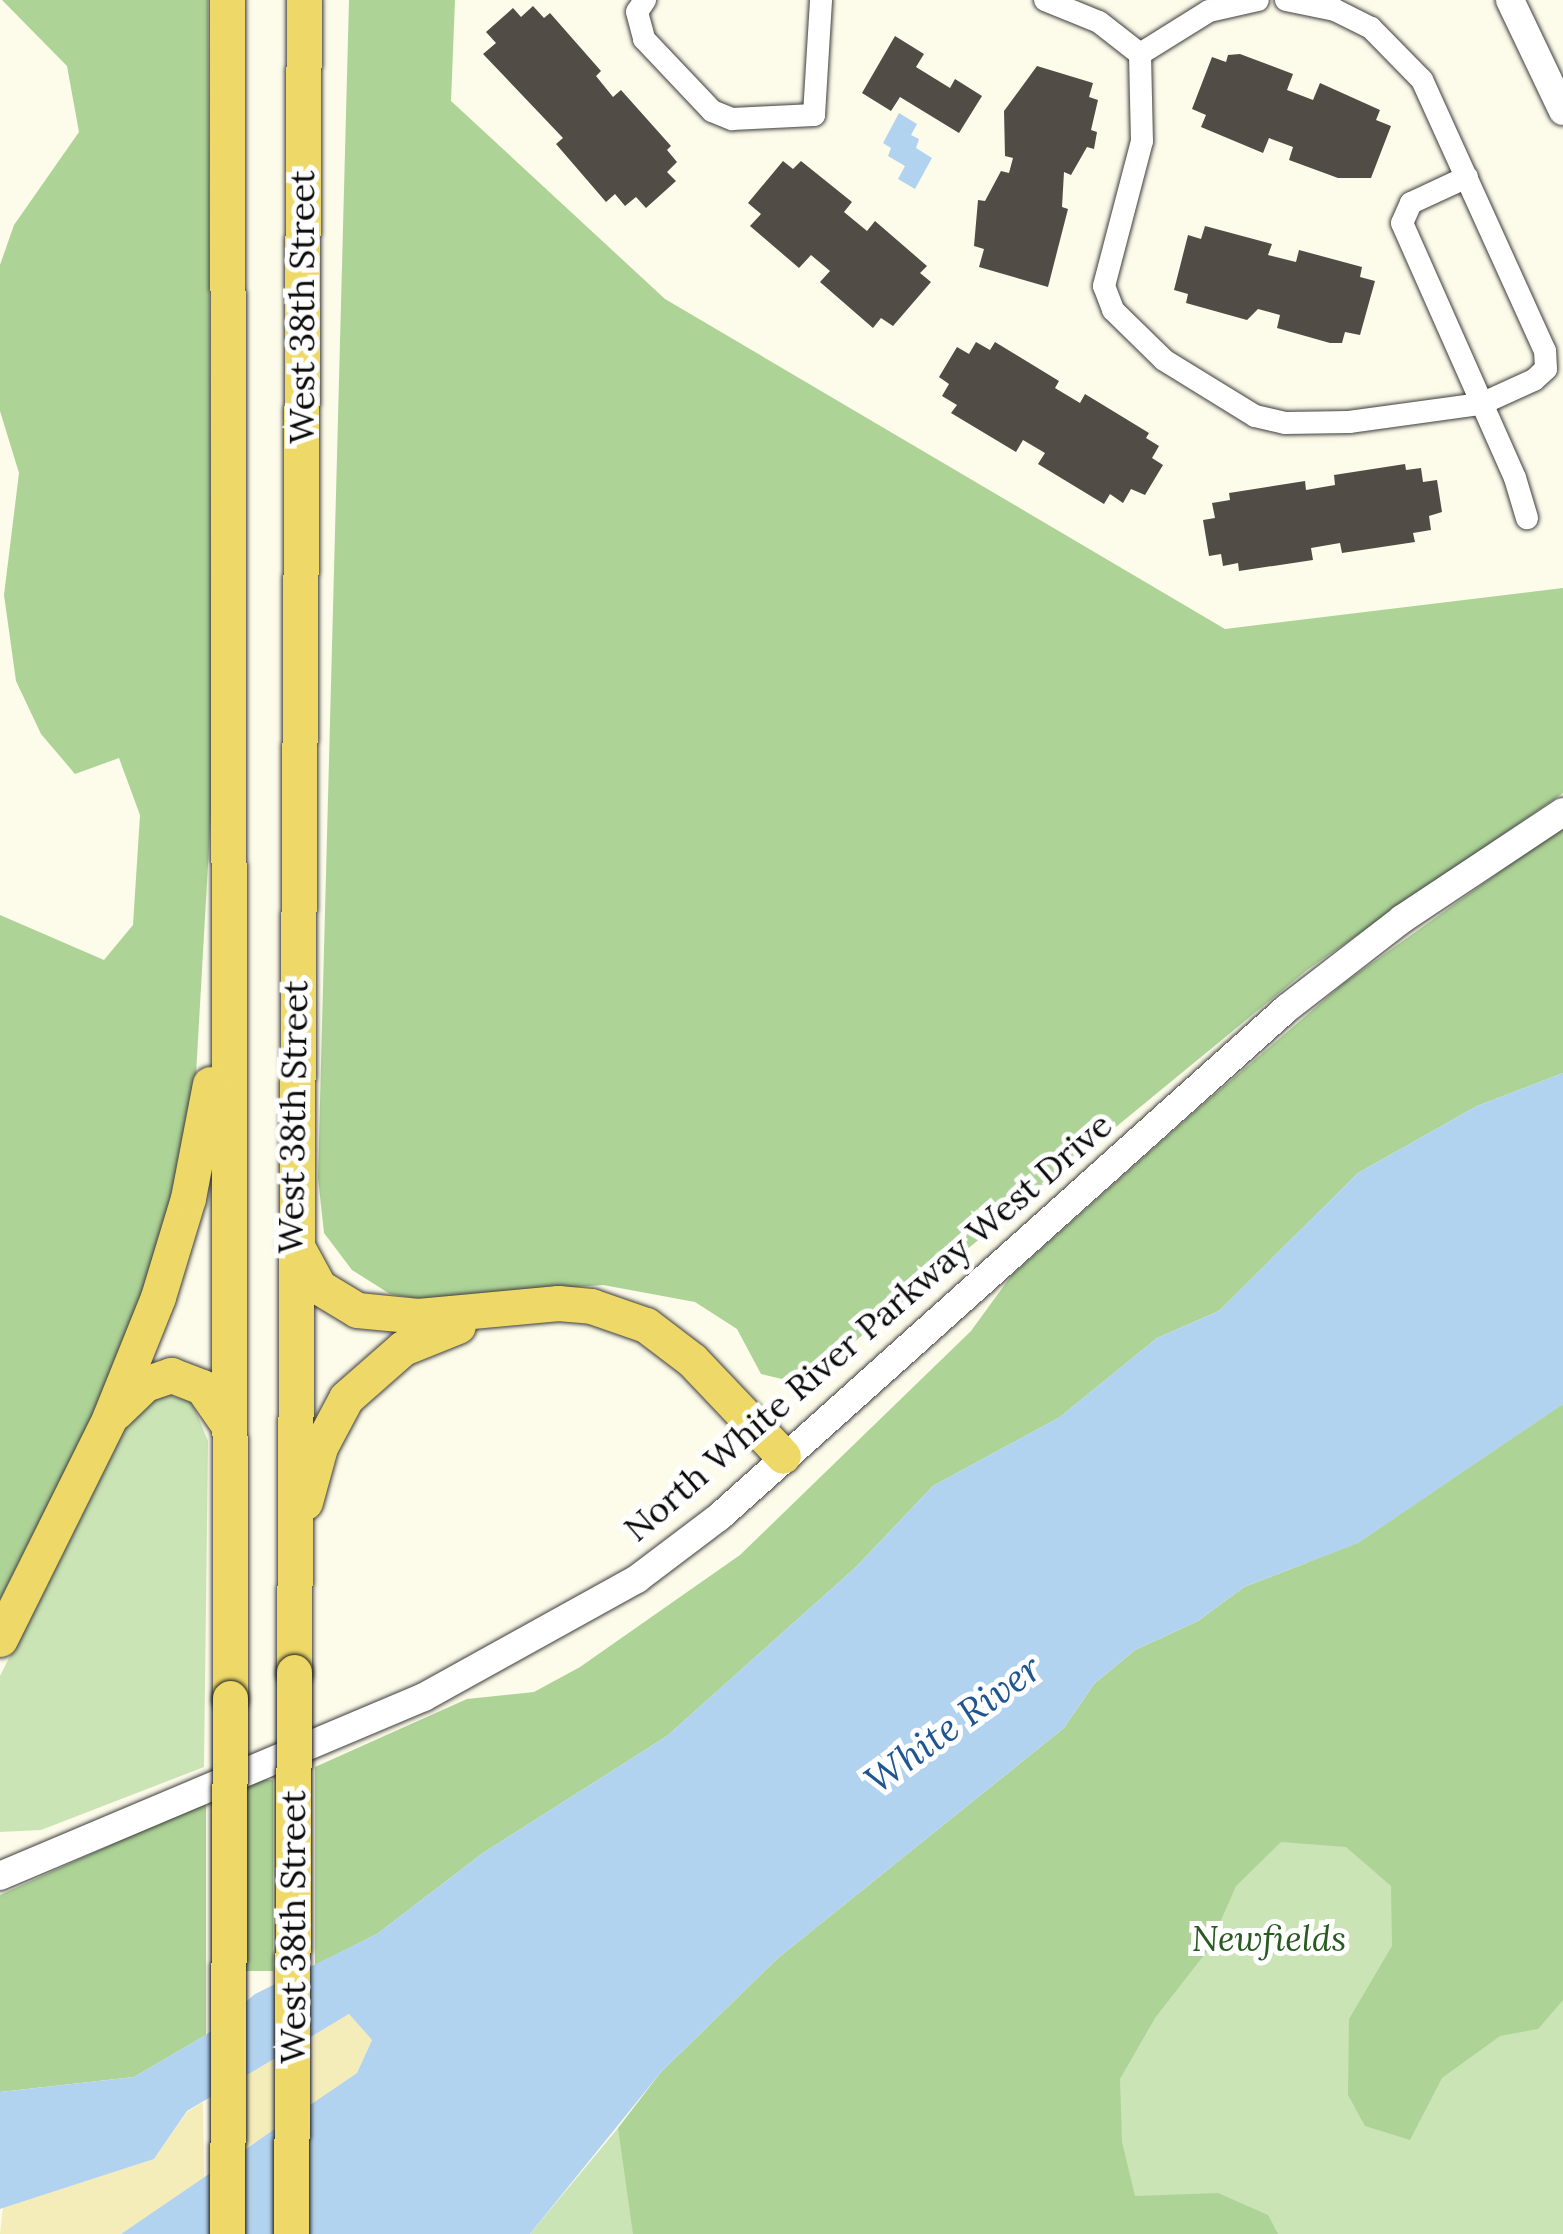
<!DOCTYPE html>
<html>
<head>
<meta charset="utf-8">
<style>
  body { margin:0 }
  #map { position:relative; width:1563px; height:2234px; overflow:hidden; background:#fdfbe9; font-family:Lora,serif }
  div>[style] { position:absolute }
  .green>* { inset:0; background:#cae4b6 }
  .forest>* { inset:0; background:#add397; transform-origin:0 0 }
  .sand>* { inset:0; background:#f5edb9 }
  .water>* { inset:0; background:#b2d3f0 }
  .building>* { inset:0; background:#524c47 }
  .roads { filter:drop-shadow(0 0 2px #3d3d3d) drop-shadow(0 0 2px #3d3d3d) }
  .minor>* { height:22px; margin:-11px; padding:0 11px; transform-origin:11px; border-radius:11px; background:#fff }
  .tertiary>* { height:28px; margin:-14px; padding:0 14px; transform-origin:14px; border-radius:14px; background:#fff }
  .primary>* { height:35px; margin:-17.5px; padding:0 17.5px; transform-origin:17.5px; border-radius:17.5px; background:#eed968 }
  .bridges { filter:drop-shadow(0 0 2px #1b1b1b) drop-shadow(0 0 2px #1b1b1b) }
  .primary-bridge>* { height:35px; margin:-17.5px; padding:0 17.5px; transform-origin:17.5px; border-radius:17.5px; background:#eed968 }
  span { translate:-50% -50%; white-space:nowrap; text-align:center; line-height:1.15; -webkit-text-stroke:10px #fff; paint-order:stroke }
  .street-label { font-size:35px; color:#0a0a0a }
  .park-label { font-size:35px; color:#285b21; font-style:italic }
  .water-label { font-size:38px; color:#1f5591; font-style:italic }
</style>
</head>
<body>
<div id="map">
  <div class="green">
    <div style="clip-path:polygon(165px 1394px,192px 1402px,208px 1441px,204px 1767px,41px 1830px,0 1832px,0 1676px,135px 1407px)"></div>
    <div style="clip-path:polygon(1563px 1404px,1563px 2234px,530px 2234px,618px 2128px,1309px 1561px)"></div>
  </div>
  <div class="forest">
    <div style="clip-path:polygon(2px 0,208px 0,212px 795px,193px 1127px,138px 1325px,0 1600px,0 915px,104px 960px,133px 925px,140px 815px,119px 758px,75px 774px,41px 734px,16px 681px,4px 595px,19px 473px,0 411px,0 265px,14px 225px,79px 132px,67px 66px)"></div>
    <div style="clip-path:polygon(349px 0,455px 0,451px 101px,665px 299px,1225px 629px,1563px 588px,1563px 793px,1307px 970px,803px 1384px,761px 1374px,737px 1329px,695px 1302px,603px 1285px,419px 1299px,390px 1294px,352px 1270px,324px 1233px,318px 1178px)"></div>
    <div style="clip-path:polygon(1563px 827px,1563px 1073px,1477px 1106px,1358px 1173px,1219px 1311px,1157px 1338px,1060px 1417px,933px 1486px,856px 1567px,667px 1736px,483px 1853px,377px 1934px,315px 1965px,315px 1767px,467px 1699px,534px 1692px,580px 1667px,740px 1555px,971px 1331px,1011px 1276px,1200px 1107px,1344px 983px)"></div>
    <div style="clip-path:polygon(1563px 1404px,1563px 2000px,1538px 2029px,1500px 2036px,1442px 2078px,1410px 2140px,1365px 2126px,1348px 2095px,1349px 2019px,1392px 1946px,1391px 1886px,1346px 1847px,1281px 1842px,1236px 1886px,1208px 1950px,1155px 2018px,1120px 2079px,1122px 2142px,1135px 2196px,1218px 2193px,1268px 2215px,1278px 2234px,633px 2234px,618px 2128px,661px 2072px,778px 1958px,1064px 1728px,1094px 1684px,1135px 1650px,1198px 1621px,1244px 1587px,1358px 1543px)"></div>
    <div style="left:273px;top:1780px;width:191px;height:28px;rotate:90deg"></div>
    <div style="clip-path:polygon(206px 1802px,206px 2035px,134px 2077px,0 2092px,0 1895px)"></div>
  </div>
  <div class="sand">
    <div style="clip-path:polygon(349px 2014px,372px 2040px,357px 2073px,314px 2103px,314px 2035px)"></div>
    <div style="clip-path:polygon(273px 2060px,273px 2131px,246px 2148px,246px 2076px)"></div>
    <div style="clip-path:polygon(203px 2102px,204px 2178px,121px 2234px,0 2234px,3px 2208px,154px 2159px,187px 2112px)"></div>
  </div>
  <div class="water">
    <div style="clip-path:polygon(899px 113px,917px 124px,911px 135px,919px 139px,916px 148px,932px 158px,915px 189px,898px 179px,905px 166px,888px 156px,891px 148px,883px 143px)"></div>
    <div style="clip-path:polygon(1563px 1073px,1563px 1404px,1358px 1543px,1244px 1587px,1198px 1621px,1135px 1650px,1094px 1684px,1064px 1728px,778px 1958px,661px 2072px,530px 2234px,121px 2234px,357px 2073px,372px 2040px,349px 2014px,187px 2111px,154px 2159px,0 2209px,0 2092px,134px 2077px,206px 2035px,255px 1994px,377px 1934px,483px 1853px,667px 1736px,856px 1567px,933px 1486px,1060px 1417px,1157px 1338px,1219px 1311px,1358px 1173px,1477px 1106px)"></div>
  </div>
  <div class="building">
    <div style="clip-path:polygon(533px 6px,544px 18px,550px 13px,601px 71px,596px 76px,613px 97px,621px 90px,671px 146px,667px 150px,677px 162px,667px 172px,676px 181px,646px 208px,636px 197px,625px 206px,615px 194px,606px 202px,556px 144px,563px 138px,483px 54px,496px 43px,486px 32px,513px 8px,521px 17px)"></div>
    <div style="clip-path:polygon(895px 36px,924px 54px,916px 67px,950px 88px,955px 79px,982px 96px,959px 133px,900px 97px,891px 111px,862px 93px)"></div>
    <div style="clip-path:polygon(1240px 54px,1293px 74px,1287px 90px,1313px 100px,1320px 83px,1380px 110px,1376px 120px,1391px 126px,1371px 178px,1338px 178px,1289px 160px,1293px 147px,1269px 138px,1263px 153px,1201px 127px,1206px 115px,1192px 109px,1212px 57px,1226px 62px,1228px 55px)"></div>
    <div style="clip-path:polygon(1037px 66px,1093px 83px,1089px 97px,1098px 100px,1091px 130px,1097px 132px,1094px 149px,1087px 147px,1071px 175px,1064px 172px,1062px 207px,1068px 209px,1048px 287px,979px 267px,984px 249px,974px 246px,978px 200px,985px 201px,1001px 171px,1009px 173px,1013px 158px,1005px 156px,1004px 111px)"></div>
    <div style="clip-path:polygon(783px 161px,793px 169px,801px 161px,852px 202px,844px 212px,867px 231px,875px 221px,927px 266px,920px 273px,931px 282px,893px 326px,881px 318px,873px 328px,820px 282px,830px 271px,811px 255px,799px 268px,750px 226px,761px 214px,748px 203px)"></div>
    <div style="clip-path:polygon(1205px 226px,1272px 244px,1268px 255px,1296px 262px,1299px 250px,1362px 267px,1360px 277px,1375px 281px,1360px 335px,1345px 332px,1342px 343px,1330px 343px,1277px 328px,1280px 315px,1258px 309px,1247px 320px,1186px 303px,1188px 294px,1174px 290px,1188px 235px,1201px 239px)"></div>
    <div style="clip-path:polygon(976px 342px,990px 350px,995px 342px,1059px 381px,1055px 388px,1080px 403px,1085px 394px,1149px 433px,1146px 438px,1159px 446px,1152px 458px,1163px 465px,1145px 495px,1131px 489px,1123px 503px,1110px 494px,1104px 504px,1038px 464px,1045px 453px,1023px 440px,1016px 452px,951px 413px,957px 405px,942px 396px,949px 384px,939px 377px,957px 347px,969px 354px)"></div>
    <div style="clip-path:polygon(1405px 464px,1406px 470px,1421px 468px,1423px 482px,1437px 480px,1442px 512px,1429px 516px,1431px 530px,1413px 533px,1415px 542px,1342px 553px,1340px 543px,1311px 548px,1313px 560px,1239px 571px,1238px 563px,1223px 566px,1221px 554px,1209px 556px,1203px 520px,1215px 518px,1212px 503px,1230px 500px,1229px 493px,1305px 481px,1306px 490px,1335px 485px,1334px 475px)"></div>
  </div>
  <div class="roads">
    <div class="minor">
      <div style="left:645px;top:0;width:14px;rotate:124deg"></div>
      <div style="left:637px;top:12px;width:28px;rotate:75deg"></div>
      <div style="left:644px;top:39px;width:99px;rotate:46.6deg"></div>
      <div style="left:712px;top:111px;width:22px;rotate:22deg"></div>
      <div style="left:732px;top:119px;width:82px;rotate:-2.8deg"></div>
      <div style="left:814px;top:115px;width:115px;rotate:-86.5deg"></div>
      <div style="left:1045px;top:0;width:58px;rotate:22.2deg"></div>
      <div style="left:1099px;top:22px;width:52px;rotate:38deg"></div>
      <div style="left:1140px;top:54px;width:87px;rotate:88.7deg"></div>
      <div style="left:1142px;top:141px;width:150px;rotate:104.7deg"></div>
      <div style="left:1104px;top:286px;width:26px;rotate:69deg"></div>
      <div style="left:1113px;top:310px;width:71px;rotate:44.4deg"></div>
      <div style="left:1164px;top:360px;width:107px;rotate:31.6deg"></div>
      <div style="left:1255px;top:416px;width:31px;rotate:13deg"></div>
      <div style="left:1285px;top:423px;width:64px;rotate:-0.9deg"></div>
      <div style="left:1349px;top:422px;width:133px;rotate:-7.8deg"></div>
      <div style="left:1481px;top:404px;width:58px;rotate:-24.4deg"></div>
      <div style="left:1534px;top:380px;width:16px;rotate:-43deg"></div>
      <div style="left:1546px;top:369px;width:18px;rotate:-93deg"></div>
      <div style="left:1545px;top:351px;width:298px;rotate:-114.4deg"></div>
      <div style="left:1422px;top:80px;width:73px;rotate:-134.4deg"></div>
      <div style="left:1371px;top:28px;width:40px;rotate:-153.4deg"></div>
      <div style="left:1335px;top:10px;width:50px;rotate:-168.5deg"></div>
      <div style="left:1140px;top:54px;width:81px;rotate:-31.9deg"></div>
      <div style="left:1209px;top:11px;width:50px;rotate:-12.7deg"></div>
      <div style="left:1467px;top:177px;width:62px;rotate:155.1deg"></div>
      <div style="left:1411px;top:203px;width:22px;rotate:114deg"></div>
      <div style="left:1402px;top:223px;width:279px;rotate:66.1deg"></div>
      <div style="left:1515px;top:478px;width:42px;rotate:73.3deg"></div>
    </div>
    <div class="tertiary">
      <div style="left:1510px;top:0;width:123px;rotate:64.5deg"></div>
      <div style="left:0;top:1876px;width:460px;rotate:-22.9deg"></div>
      <div style="left:424px;top:1697px;width:244px;rotate:-29deg"></div>
      <div style="left:637px;top:1579px;width:103px;rotate:-37.1deg"></div>
      <div style="left:719px;top:1517px;width:763px;rotate:-41.86deg"></div>
      <div style="left:1287px;top:1008px;width:145px;rotate:-37.7deg"></div>
      <div style="left:1402px;top:919px;width:193px;rotate:-33.6deg"></div>
    </div>
    <div class="primary">
      <div style="left:227px;top:0;width:1698px;rotate:89.9deg"></div>
      <div style="left:295px;top:1243px;width:50px;rotate:61.4deg"></div>
      <div style="left:319px;top:1287px;width:44px;rotate:31.2deg"></div>
      <div style="left:357px;top:1310px;width:61px;rotate:5.6deg"></div>
      <div style="left:418px;top:1316px;width:141px;rotate:-5.3deg"></div>
      <div style="left:558px;top:1303px;width:33px;rotate:5deg"></div>
      <div style="left:591px;top:1306px;width:58px;rotate:19.1deg"></div>
      <div style="left:646px;top:1325px;width:58px;rotate:37.3deg"></div>
      <div style="left:692px;top:1360px;width:132px;rotate:46.5deg"></div>
      <div style="left:116px;top:1412px;width:40px;rotate:-44deg"></div>
      <div style="left:145px;top:1384px;width:28px;rotate:-19deg"></div>
      <div style="left:171px;top:1375px;width:33px;rotate:21deg"></div>
      <div style="left:202px;top:1387px;width:47px;rotate:55.3deg"></div>
      <div style="left:305px;top:1502px;width:57px;rotate:-74.7deg"></div>
      <div style="left:320px;top:1447px;width:55px;rotate:-62deg"></div>
      <div style="left:346px;top:1398px;width:76px;rotate:-41.3deg"></div>
      <div style="left:403px;top:1348px;width:59px;rotate:-21.8deg"></div>
      <div style="left:0;top:1639px;width:246px;rotate:-63.6deg"></div>
      <div style="left:109px;top:1419px;width:131px;rotate:-68.1deg"></div>
      <div style="left:158px;top:1297px;width:103px;rotate:-73.1deg"></div>
      <div style="left:188px;top:1198px;width:116px;rotate:-79.1deg"></div>
      <div style="left:294px;top:1672px;width:1672px;rotate:-89.66deg"></div>
    </div>
  </div>
  <div class="bridges">
    <div class="primary-bridge">
      <div style="left:227px;top:2234px;width:536px;rotate:-89.68deg"></div>
      <div style="left:291px;top:2234px;width:562px;rotate:-89.69deg"></div>
    </div>
  </div>
  <div class="street-label">
    <span style="left:302px;top:307px;rotate:-90deg">West 38th Street</span>
    <span style="left:293px;top:1117px;rotate:-89deg">West 38th Street</span>
    <span style="left:868px;top:1327px;rotate:-41deg">North White River Parkway West Drive</span>
    <span style="left:293px;top:1927px;rotate:-90deg">West 38th Street</span>
  </div>
  <div class="park-label">
    <span style="left:1269px;top:1939px">Newfields</span>
  </div>
  <div class="water-label">
    <span style="left:953px;top:1724px;rotate:-36deg">White River</span>
  </div>
</div>
</body>
</html>
